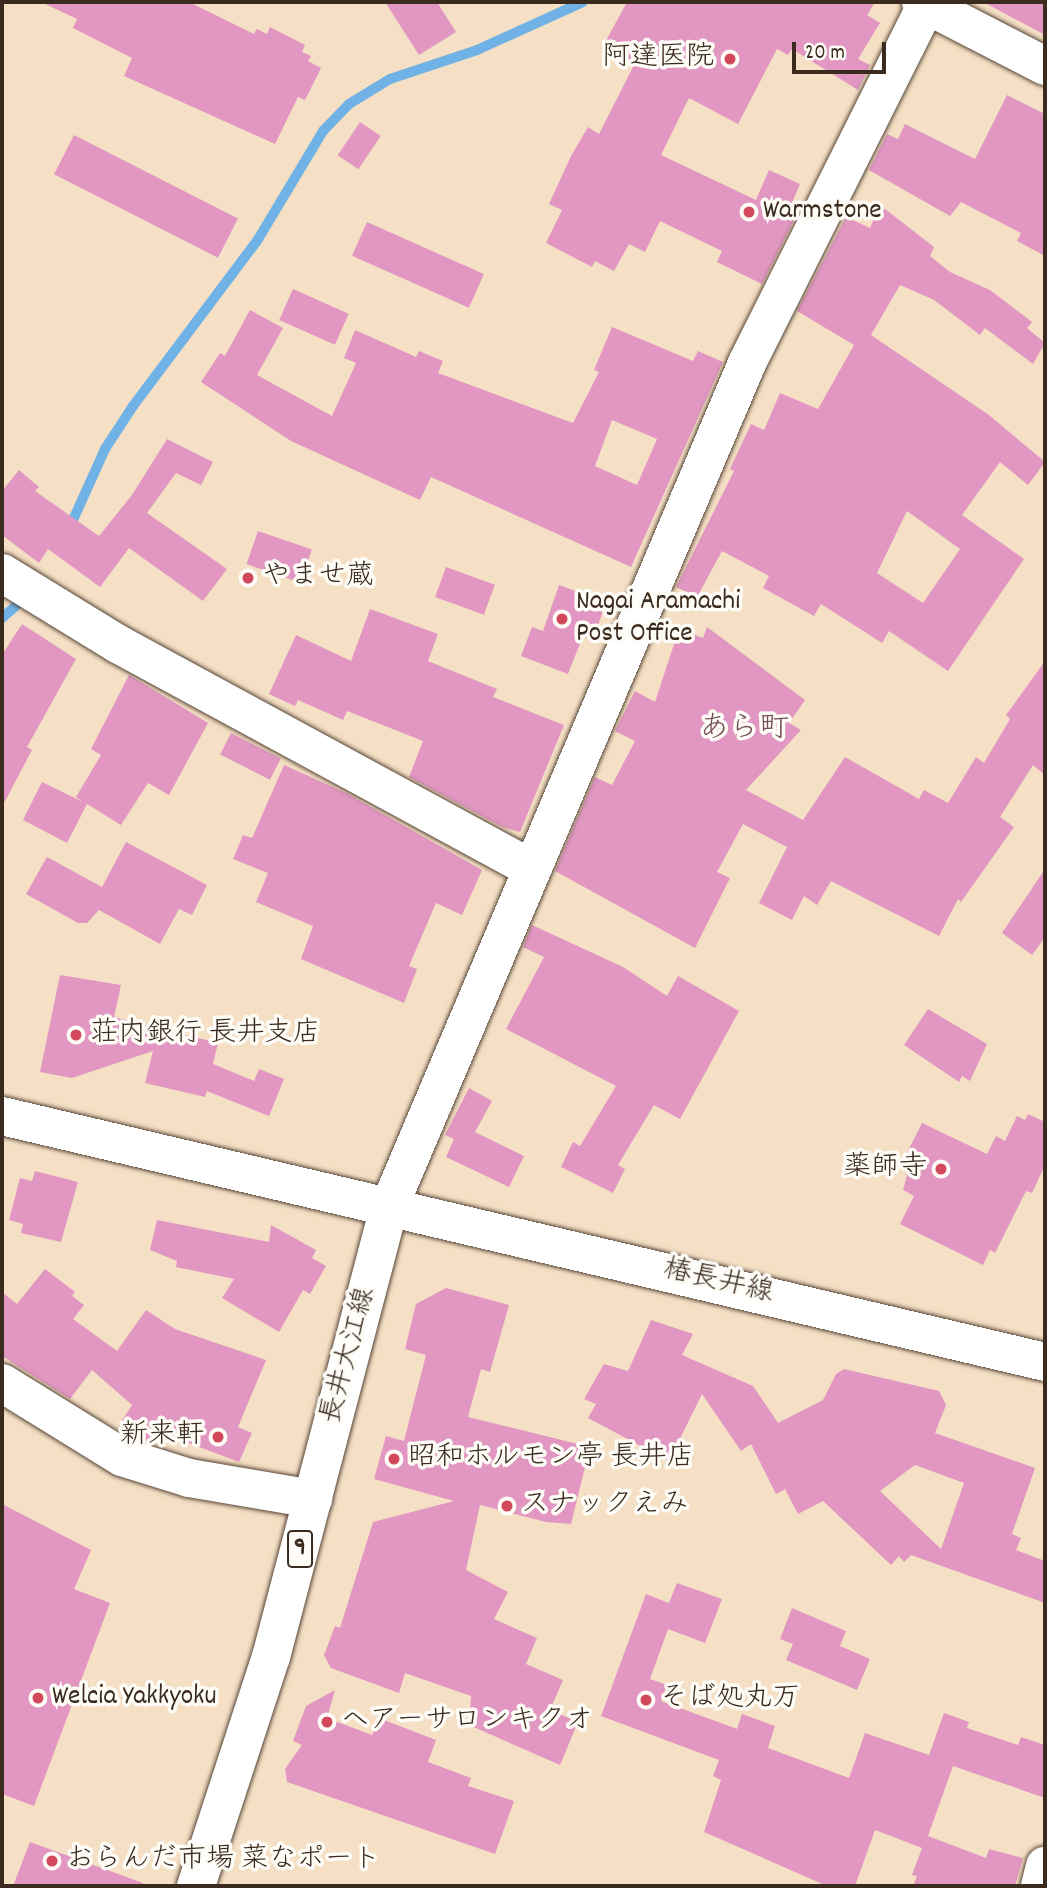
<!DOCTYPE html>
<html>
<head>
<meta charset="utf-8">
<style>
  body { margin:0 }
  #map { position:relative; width:1047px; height:1888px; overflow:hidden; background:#f5e0c5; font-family:Dekko,"Klee One",sans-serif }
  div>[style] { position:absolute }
  .stream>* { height:10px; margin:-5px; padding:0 5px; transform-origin:5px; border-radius:5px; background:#70b2e5 }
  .building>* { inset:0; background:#e197c1; transform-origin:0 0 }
  .roads { filter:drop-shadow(0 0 2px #574537) drop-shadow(0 0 2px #574537) }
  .minor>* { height:38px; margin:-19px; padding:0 19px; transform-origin:19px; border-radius:19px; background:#fff }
  .major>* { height:38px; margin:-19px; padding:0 19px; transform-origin:19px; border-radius:19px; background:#fff }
  .dots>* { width:19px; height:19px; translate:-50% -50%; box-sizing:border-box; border:4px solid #fdfcf7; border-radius:50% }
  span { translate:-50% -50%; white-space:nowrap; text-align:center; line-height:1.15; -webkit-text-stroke:7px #fdfcf7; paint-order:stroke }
  .shield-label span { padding:2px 5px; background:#fdfcf7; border:2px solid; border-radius:5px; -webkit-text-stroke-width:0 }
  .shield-label { font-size:26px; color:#3b2a1e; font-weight:700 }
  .poi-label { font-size:28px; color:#3b2a1e }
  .right { translate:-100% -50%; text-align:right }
  .left { translate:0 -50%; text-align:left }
  .street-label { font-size:28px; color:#3b2a1e }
  .neighbourhood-label { font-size:30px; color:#755057 }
  .frame { position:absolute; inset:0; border:4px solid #3b2a1e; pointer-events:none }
  .scale { position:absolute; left:792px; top:42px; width:94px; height:32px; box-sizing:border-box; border:4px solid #3b2a1e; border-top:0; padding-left:9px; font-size:21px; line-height:24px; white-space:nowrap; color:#3b2a1e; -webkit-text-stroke:5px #fdfcf7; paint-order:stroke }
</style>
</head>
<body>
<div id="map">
  <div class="stream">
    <div style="left:68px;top:531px;width:90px;rotate:-65.7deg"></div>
    <div style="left:105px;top:449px;width:51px;rotate:-56.9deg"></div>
    <div style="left:133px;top:406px;width:206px;rotate:-53.1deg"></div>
    <div style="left:257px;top:241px;width:128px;rotate:-59deg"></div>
    <div style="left:323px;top:131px;width:37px;rotate:-46deg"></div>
    <div style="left:349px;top:104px;width:48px;rotate:-31.4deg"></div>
    <div style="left:390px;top:79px;width:92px;rotate:-18.4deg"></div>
    <div style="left:477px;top:50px;width:116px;rotate:-24.4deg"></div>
    <div style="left:2px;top:618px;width:32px;rotate:-41deg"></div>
  </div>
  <div class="building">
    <div style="clip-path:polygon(41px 2px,189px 2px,254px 34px,257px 29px,267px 34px,270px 27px,305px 45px,302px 52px,311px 56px,308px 61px,321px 68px,305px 100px,298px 97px,275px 144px,124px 76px,132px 58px,73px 28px,77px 19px)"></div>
    <div style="clip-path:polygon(385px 2px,437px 2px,456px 32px,419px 55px)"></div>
    <div style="clip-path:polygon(627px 2px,875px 2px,867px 15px,880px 23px,858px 59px,870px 65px,858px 90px,792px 49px,788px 55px,777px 49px,738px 124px,689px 98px,661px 155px,756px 200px,769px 170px,800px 184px,787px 215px,795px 218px,762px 284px,717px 262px,722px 251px,660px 221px,645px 252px,629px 244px,614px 271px,595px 261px,592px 267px,546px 243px,562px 210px,549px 204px,571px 156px,588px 127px,599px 134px,634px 65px,602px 48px)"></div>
    <div style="clip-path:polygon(983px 2px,1045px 2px,1045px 35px)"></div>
    <div style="clip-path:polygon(1007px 95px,1045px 114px,1045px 256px,1017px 241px,1021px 233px,961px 202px,950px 216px,869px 170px,887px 134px,898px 139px,905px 124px,975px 159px)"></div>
    <div style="left:360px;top:122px;width:25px;height:40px;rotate:34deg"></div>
    <div style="left:74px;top:135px;width:184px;height:44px;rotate:27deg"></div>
    <div style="clip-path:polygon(evenodd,880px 205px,934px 247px,930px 256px,950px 272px,990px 290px,1032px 322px,1027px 328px,1045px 343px,1033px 364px,985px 328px,980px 335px,934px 300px,900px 285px,871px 335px,989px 415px,1045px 462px,1028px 485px,1000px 462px,962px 515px,1024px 559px,948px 671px,889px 631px,882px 643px,821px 604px,814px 616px,763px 588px,769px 576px,722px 551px,697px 597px,676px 587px,734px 471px,730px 469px,751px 424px,764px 430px,780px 393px,818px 409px,854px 345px,797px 311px,846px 217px,870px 228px,880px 205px,907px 511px,960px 549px,923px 603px,877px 573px,907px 511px)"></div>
    <div style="left:367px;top:222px;width:128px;height:37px;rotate:24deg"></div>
    <div style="left:293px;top:289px;width:61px;height:34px;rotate:24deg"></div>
    <div style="clip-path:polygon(evenodd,250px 310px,283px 328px,257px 375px,332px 416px,356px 363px,344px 358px,355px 330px,416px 357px,419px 351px,443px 361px,438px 373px,573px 423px,599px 372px,594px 370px,612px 327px,693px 361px,698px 351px,723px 362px,631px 567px,431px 477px,420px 500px,291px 441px,201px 382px,220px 353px,225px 356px,250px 310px,612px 420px,657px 439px,637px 485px,595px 466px,612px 420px)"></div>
    <div style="clip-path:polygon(167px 439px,213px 462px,201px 485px,176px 473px,147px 513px,227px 569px,203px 601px,129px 548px,100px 587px,48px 549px,39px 563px,2px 535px,2px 491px,19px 470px,39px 487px,35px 491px,99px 536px,132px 495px)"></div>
    <div style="left:258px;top:531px;width:57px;height:35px;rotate:19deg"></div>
    <div style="left:446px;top:567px;width:52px;height:32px;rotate:20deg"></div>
    <div style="clip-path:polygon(559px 585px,606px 602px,593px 640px,583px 636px,568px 674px,521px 656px,532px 627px,543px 631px)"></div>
    <div style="clip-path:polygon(370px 609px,438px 634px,428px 661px,497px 689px,493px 697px,564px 725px,520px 832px,502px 827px,409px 777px,423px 741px,347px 711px,343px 720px,298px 700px,295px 706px,269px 694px,296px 635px,351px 661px)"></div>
    <div style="clip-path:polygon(22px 624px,76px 659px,27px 747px,32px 750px,2px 807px,2px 655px)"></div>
    <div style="clip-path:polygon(707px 627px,805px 700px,789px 723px,801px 730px,746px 790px,803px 820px,845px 757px,919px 799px,924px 790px,948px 803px,976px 757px,984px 763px,1010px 719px,1006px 715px,1045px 661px,1045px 775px,1033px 765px,1000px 817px,1014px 827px,961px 902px,958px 899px,939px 936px,831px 881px,817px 905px,804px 896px,792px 920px,759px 903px,787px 847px,743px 824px,717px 872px,730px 878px,695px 948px,555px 871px,595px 777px,612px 785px,635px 741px,615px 731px,635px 691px,655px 702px,679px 629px,703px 638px)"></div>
    <div style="clip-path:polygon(129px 675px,208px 723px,169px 795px,148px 783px,121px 825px,87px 804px,67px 843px,23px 820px,42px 782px,83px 802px,76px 797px,101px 755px,91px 749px)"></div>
    <div style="left:231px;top:733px;width:56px;height:24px;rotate:27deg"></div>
    <div style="clip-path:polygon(284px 765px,346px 793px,482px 870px,462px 915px,436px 903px,409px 966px,417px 969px,404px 1003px,301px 959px,313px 926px,256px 902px,268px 873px,233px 859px,243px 835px,252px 838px)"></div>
    <div style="clip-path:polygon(126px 842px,207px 885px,192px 915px,179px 909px,160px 944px,99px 910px,87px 923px,78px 923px,26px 894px,47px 857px,102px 887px)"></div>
    <div style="clip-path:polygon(1045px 869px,1045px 937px,1032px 955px,1002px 933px)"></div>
    <div style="clip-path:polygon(532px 925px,623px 967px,667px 996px,678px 976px,739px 1011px,680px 1119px,654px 1105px,618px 1165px,625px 1169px,613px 1193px,561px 1167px,573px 1142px,580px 1146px,616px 1086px,506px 1029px,544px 957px,523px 947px)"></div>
    <div style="clip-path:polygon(60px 975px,121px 985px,114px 1017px,218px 1043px,213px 1064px,254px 1081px,259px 1069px,284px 1079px,269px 1116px,207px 1091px,205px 1097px,145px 1083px,153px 1051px,72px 1078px,40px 1072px)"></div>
    <div style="clip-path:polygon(928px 1009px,987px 1044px,970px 1081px,962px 1076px,959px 1082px,904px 1045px)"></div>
    <div style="clip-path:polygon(469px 1088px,492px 1101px,475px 1132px,524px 1156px,509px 1187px,446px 1157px,454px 1139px,445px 1135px)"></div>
    <div style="clip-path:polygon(1028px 1114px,1045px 1122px,1045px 1165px,1032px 1193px,1026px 1191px,995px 1253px,990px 1250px,983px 1265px,900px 1224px,914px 1196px,903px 1190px,911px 1160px,905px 1157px,922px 1123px,987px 1154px,996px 1136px,1005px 1141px,1017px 1116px,1025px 1120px)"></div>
    <div style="clip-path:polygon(35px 1171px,78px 1182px,61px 1242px,21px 1233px,23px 1224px,9px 1220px,20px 1178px,32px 1181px)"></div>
    <div style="clip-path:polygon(157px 1220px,269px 1242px,271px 1225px,316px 1250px,312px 1258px,326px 1266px,310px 1294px,303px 1290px,279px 1332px,222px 1298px,234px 1279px,176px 1267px,177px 1261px,150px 1250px)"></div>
    <div style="clip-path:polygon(45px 1269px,75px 1292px,72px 1296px,84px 1305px,73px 1319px,117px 1351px,146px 1310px,175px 1329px,266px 1360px,238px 1427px,252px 1433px,239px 1462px,162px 1433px,154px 1444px,142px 1440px,119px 1425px,132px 1405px,92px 1370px,70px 1399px,2px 1356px,2px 1292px,17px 1304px)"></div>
    <div style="clip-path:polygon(446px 1288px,509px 1305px,490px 1372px,481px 1369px,468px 1417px,590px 1447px,571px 1524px,546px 1522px,480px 1505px,466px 1570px,508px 1592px,494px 1619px,537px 1638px,526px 1664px,563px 1680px,550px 1710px,578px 1722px,560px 1765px,469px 1725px,471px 1696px,405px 1673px,399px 1693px,331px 1668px,324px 1655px,335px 1626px,340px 1628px,373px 1522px,454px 1501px,374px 1479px,386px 1436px,404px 1441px,426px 1355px,405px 1349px,416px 1304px)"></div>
    <div style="clip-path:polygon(evenodd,651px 1320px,693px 1334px,682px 1355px,753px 1386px,778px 1423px,823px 1400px,836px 1374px,844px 1369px,939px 1391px,946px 1405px,935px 1433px,1035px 1468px,1012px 1534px,1021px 1538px,1016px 1550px,1045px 1561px,1045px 1603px,911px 1555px,904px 1562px,899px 1556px,891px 1565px,823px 1501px,798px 1514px,785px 1489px,776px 1494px,751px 1444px,741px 1451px,702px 1394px,669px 1461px,588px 1418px,596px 1404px,584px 1399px,604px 1364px,628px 1371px,651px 1320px,915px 1465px,964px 1483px,941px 1549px,880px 1491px,915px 1465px)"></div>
    <div style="clip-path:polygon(2px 1504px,91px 1550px,74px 1589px,110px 1603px,34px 1806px,2px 1794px)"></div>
    <div style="clip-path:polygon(677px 1583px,722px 1599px,705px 1643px,668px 1629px,650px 1679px,667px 1685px,661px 1701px,737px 1729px,742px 1714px,775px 1726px,768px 1748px,849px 1778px,865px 1733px,929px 1755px,944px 1713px,969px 1722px,967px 1728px,1018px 1745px,1021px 1737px,1045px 1745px,1045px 1798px,953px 1766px,928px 1836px,986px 1858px,989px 1849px,1023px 1858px,1015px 1886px,913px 1886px,917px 1876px,912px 1875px,922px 1848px,875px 1830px,855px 1886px,827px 1886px,704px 1832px,721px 1780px,713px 1776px,719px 1760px,601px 1716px,646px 1594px,669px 1603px)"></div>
    <div style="clip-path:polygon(792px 1608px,846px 1631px,840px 1646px,870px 1659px,857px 1690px,786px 1660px,793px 1644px,780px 1639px)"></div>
    <div style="clip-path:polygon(335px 1690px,327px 1718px,372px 1735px,379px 1718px,436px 1740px,428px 1762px,471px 1778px,468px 1786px,514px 1801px,495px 1854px,287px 1782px,285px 1769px,302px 1745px,293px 1741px,306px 1706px)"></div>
    <div style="clip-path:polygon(30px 1842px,143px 1883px,142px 1886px,13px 1886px)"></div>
  </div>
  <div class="roads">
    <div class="minor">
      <div style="left:921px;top:2px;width:140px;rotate:27.3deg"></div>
      <div style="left:2px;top:573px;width:136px;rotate:31.5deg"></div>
      <div style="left:118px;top:644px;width:470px;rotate:28.5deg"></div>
      <div style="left:389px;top:1207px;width:917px;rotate:-67.01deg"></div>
      <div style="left:747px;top:363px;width:404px;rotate:-63.4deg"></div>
      <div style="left:2px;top:1383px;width:141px;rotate:31.7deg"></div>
      <div style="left:122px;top:1457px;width:70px;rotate:17.4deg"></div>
      <div style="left:189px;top:1478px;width:126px;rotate:9.6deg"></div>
      <div style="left:1040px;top:1886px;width:21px;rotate:-76deg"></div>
    </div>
    <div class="major">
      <div style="left:2px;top:1116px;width:1072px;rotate:13.27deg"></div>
      <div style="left:196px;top:1886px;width:241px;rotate:-71.9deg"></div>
      <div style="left:271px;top:1657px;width:465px;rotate:-75.3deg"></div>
    </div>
  </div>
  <div class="dots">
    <div style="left:730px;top:59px;background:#d1495b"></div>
    <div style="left:749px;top:212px;background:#d1495b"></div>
    <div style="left:248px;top:578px;background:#d1495b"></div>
    <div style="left:562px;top:619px;background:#d1495b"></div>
    <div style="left:76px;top:1035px;background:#d1495b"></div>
    <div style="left:941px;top:1169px;background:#d1495b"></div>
    <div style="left:218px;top:1437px;background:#d1495b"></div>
    <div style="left:394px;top:1459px;background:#d1495b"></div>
    <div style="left:507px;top:1506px;background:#d1495b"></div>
    <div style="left:38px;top:1698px;background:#d1495b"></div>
    <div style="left:646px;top:1700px;background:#d1495b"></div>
    <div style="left:327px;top:1722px;background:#d1495b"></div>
    <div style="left:52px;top:1861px;background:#d1495b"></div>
  </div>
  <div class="shield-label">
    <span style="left:300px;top:1549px">9</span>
  </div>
  <div class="poi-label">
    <span class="right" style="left:714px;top:59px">阿達医院</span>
    <span class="left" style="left:763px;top:212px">Warmstone</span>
    <span class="left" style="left:262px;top:578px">やませ蔵</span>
    <span class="left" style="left:576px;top:619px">Nagai Aramachi<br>Post Office</span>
    <span class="left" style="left:90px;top:1035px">荘内銀行 長井支店</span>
    <span class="right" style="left:927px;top:1169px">薬師寺</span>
    <span class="right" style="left:204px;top:1437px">新来軒</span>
    <span class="left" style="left:408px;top:1459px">昭和ホルモン亭 長井店</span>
    <span class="left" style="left:521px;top:1506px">スナックえみ</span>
    <span class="left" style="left:52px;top:1698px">Welcia Yakkyoku</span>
    <span class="left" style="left:660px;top:1700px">そば処丸万</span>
    <span class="left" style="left:341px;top:1722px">ヘアーサロンキクオ</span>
    <span class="left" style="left:66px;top:1861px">おらんだ市場 菜なポート</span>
  </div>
  <div class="street-label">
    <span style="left:718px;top:1283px;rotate:13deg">椿長井線</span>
    <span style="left:350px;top:1356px;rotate:-75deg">長井大江線</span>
  </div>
  <div class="neighbourhood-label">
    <span style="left:744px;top:731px">あら町</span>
  </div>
  <div class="frame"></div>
  <div class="scale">20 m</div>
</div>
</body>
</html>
